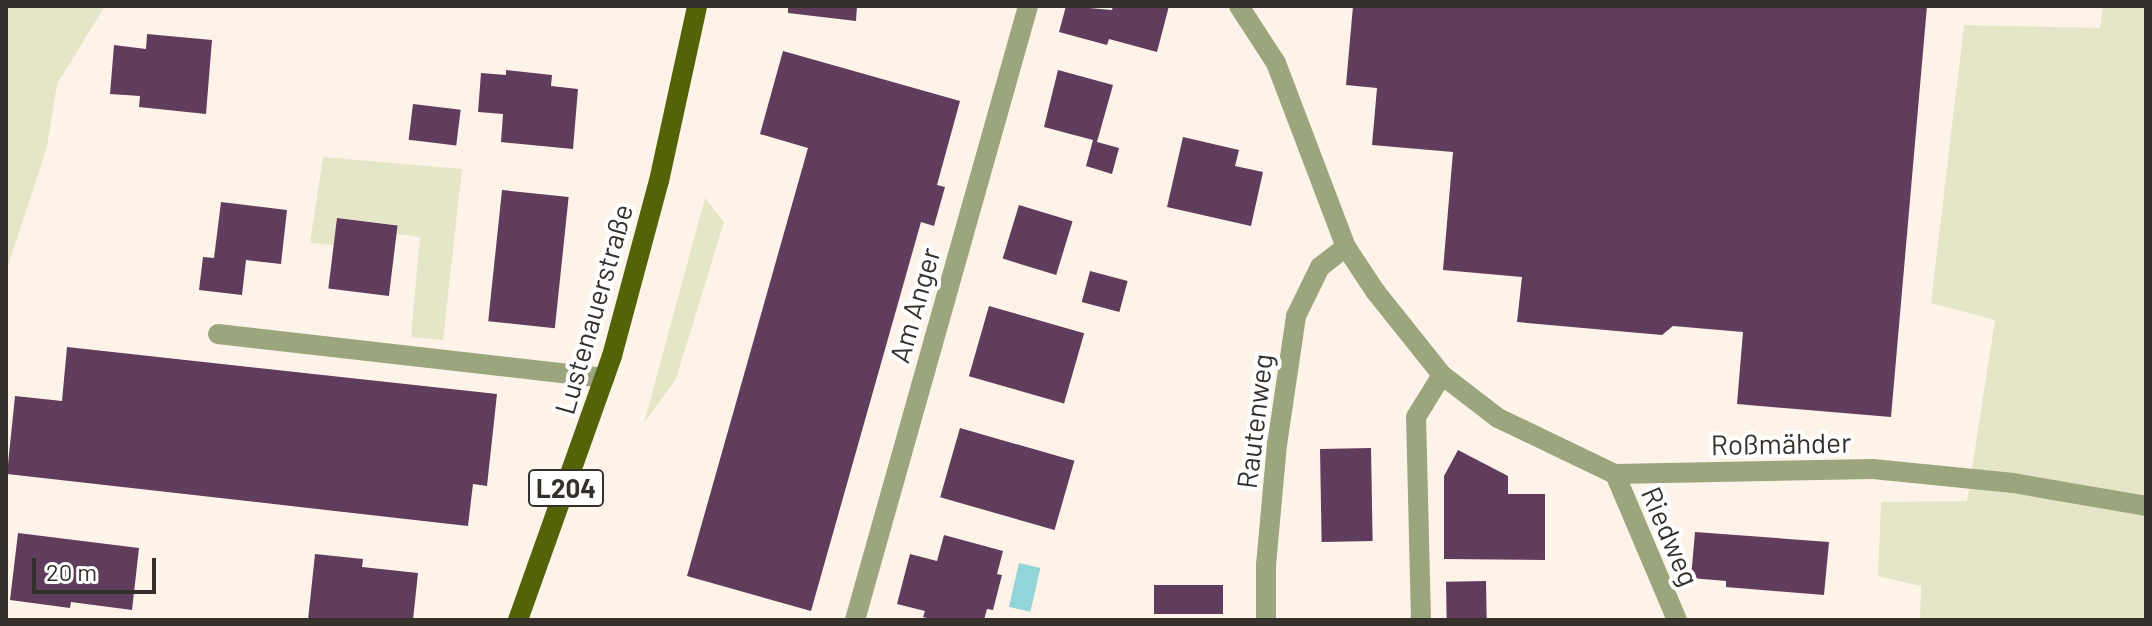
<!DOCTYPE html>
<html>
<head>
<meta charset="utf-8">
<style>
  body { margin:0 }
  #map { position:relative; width:2152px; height:626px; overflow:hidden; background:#fef3e9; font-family:Barlow,sans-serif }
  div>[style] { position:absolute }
  .green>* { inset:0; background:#e4e6c7 }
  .water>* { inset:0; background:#92d4d7; transform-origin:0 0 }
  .building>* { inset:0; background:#603d5c; transform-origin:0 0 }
  .minor>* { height:20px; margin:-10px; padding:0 10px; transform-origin:10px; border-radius:10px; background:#9ba67e }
  .major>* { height:20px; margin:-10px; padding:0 10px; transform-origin:10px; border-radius:10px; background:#536308 }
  span { translate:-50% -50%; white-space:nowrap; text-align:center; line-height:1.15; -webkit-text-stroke:8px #fff; paint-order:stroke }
  .shield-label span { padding:2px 6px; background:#fff; border:2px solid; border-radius:6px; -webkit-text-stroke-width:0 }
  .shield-label { font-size:26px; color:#36302c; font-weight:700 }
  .street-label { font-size:28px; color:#36302c }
  .frame { position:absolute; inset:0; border:8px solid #36302c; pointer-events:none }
  .scale { position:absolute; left:32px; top:558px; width:124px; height:36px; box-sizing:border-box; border:4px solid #36302c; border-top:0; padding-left:10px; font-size:24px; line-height:28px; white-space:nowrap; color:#36302c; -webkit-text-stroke:6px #fff; paint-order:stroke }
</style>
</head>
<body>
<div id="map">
  <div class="green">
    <div style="clip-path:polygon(6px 6px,105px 6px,57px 84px,47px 147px,7px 269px)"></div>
    <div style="clip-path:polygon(2103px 6px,2146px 6px,2146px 620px,1920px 620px,1921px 586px,1878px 576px,1881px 502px,1967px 501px,1995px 320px,1931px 303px,1964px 25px,2100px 28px)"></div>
    <div style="clip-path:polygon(323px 157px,462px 169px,443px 340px,411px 337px,420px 237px,396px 234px,397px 225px,338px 218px,334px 245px,310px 243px)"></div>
    <div style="clip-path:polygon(705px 198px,724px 222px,676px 379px,644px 423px)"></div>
  </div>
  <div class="water">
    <div style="left:1019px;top:563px;width:22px;height:45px;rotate:13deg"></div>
  </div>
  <div class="building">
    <div style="clip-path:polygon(788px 6px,857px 6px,856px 21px,788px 13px)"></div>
    <div style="clip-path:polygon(1066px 6px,1112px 10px,1113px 6px,1169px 6px,1157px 52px,1109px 39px,1107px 45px,1059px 32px)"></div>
    <div style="clip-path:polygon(1353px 6px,1927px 6px,1891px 417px,1737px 404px,1743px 332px,1673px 326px,1662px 335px,1517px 322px,1522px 277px,1443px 270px,1453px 152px,1372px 145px,1377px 88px,1346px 85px)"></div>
    <div style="clip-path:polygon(147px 34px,212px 40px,206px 114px,139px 107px,140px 96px,110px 94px,114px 45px,146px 49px)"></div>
    <div style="clip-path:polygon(783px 51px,960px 101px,937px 185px,945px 187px,934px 226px,921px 222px,811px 611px,687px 576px,808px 148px,760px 134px)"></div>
    <div style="clip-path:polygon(506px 70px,552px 75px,551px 86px,578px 89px,573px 149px,501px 142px,503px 114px,478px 112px,481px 73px,506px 75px)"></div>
    <div style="clip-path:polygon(1058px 70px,1113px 85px,1097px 142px,1119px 148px,1112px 174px,1086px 166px,1093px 140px,1044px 127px)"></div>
    <div style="left:413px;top:104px;width:48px;height:36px;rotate:7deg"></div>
    <div style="clip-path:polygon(1183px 137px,1239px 150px,1235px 166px,1263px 172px,1251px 226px,1167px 207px)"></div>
    <div style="left:502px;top:190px;width:67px;height:132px;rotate:6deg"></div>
    <div style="clip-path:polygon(221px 202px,287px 210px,281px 264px,246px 260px,242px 295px,199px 290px,203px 257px,214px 258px)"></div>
    <div style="left:1019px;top:205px;width:56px;height:56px;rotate:17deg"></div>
    <div style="left:337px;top:218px;width:61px;height:71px;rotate:7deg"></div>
    <div style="left:1090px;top:271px;width:39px;height:32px;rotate:15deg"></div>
    <div style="left:989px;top:306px;width:99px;height:73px;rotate:16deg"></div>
    <div style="clip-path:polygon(67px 347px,497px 394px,487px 486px,473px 484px,468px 526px,7px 474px,15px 396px,62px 401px)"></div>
    <div style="left:960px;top:428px;width:119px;height:72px;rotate:16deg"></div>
    <div style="left:1371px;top:448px;width:93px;height:51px;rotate:89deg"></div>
    <div style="clip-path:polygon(1458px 450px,1508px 476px,1508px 494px,1545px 494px,1545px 560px,1444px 559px,1444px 476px)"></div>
    <div style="clip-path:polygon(1695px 532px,1829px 542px,1824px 595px,1726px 587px,1726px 581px,1691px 578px)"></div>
    <div style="clip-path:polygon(18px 533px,139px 548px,132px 610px,71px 602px,70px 608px,10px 600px)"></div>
    <div style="clip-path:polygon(944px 535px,1003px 551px,997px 574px,1002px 575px,993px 610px,987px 609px,984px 620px,935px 620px,923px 617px,925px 611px,897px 604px,910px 554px,937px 561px)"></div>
    <div style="clip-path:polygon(315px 554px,363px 559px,362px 567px,418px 573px,413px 620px,308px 620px)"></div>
    <div style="left:1486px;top:581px;width:39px;height:40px;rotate:89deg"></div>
    <div style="left:1154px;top:585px;width:69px;height:29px"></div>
  </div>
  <div class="minor">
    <div style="left:1239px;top:6px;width:68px;rotate:57deg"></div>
    <div style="left:1276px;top:63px;width:197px;rotate:69.2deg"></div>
    <div style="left:1346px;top:247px;width:53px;rotate:56.6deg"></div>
    <div style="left:1375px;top:291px;width:107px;rotate:51.4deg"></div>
    <div style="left:1442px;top:375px;width:71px;rotate:37.5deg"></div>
    <div style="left:1498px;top:418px;width:130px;rotate:25.6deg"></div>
    <div style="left:1615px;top:474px;width:258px;rotate:-1.1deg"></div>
    <div style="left:1873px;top:469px;width:141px;rotate:5.7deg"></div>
    <div style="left:2013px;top:483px;width:135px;rotate:9.8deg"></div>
    <div style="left:218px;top:334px;width:389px;rotate:6.5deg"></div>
    <div style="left:1615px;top:474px;width:159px;rotate:67deg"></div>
    <div style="left:855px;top:620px;width:638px;rotate:-74.26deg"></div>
    <div style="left:1266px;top:620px;width:55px;rotate:-90deg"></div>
    <div style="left:1266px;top:565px;width:121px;rotate:-84.8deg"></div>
    <div style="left:1277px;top:445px;width:130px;rotate:-81.6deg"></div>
    <div style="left:1296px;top:316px;width:55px;rotate:-63.9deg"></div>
    <div style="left:1320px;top:267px;width:33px;rotate:-38deg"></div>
    <div style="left:1421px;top:620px;width:203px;rotate:-91.4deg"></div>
    <div style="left:1416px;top:417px;width:49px;rotate:-58.2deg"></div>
  </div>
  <div class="major">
    <div style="left:518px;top:620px;width:280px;rotate:-70.4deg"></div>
    <div style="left:612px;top:356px;width:181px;rotate:-75deg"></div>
    <div style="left:659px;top:181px;width:179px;rotate:-77.7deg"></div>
  </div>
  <div class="shield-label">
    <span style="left:566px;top:488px">L204</span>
  </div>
  <div class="street-label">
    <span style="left:914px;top:305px;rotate:-74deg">Am Anger</span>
    <span style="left:593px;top:309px;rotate:-74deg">Lustenauerstraße</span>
    <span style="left:1254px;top:421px;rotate:-83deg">Rautenweg</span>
    <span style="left:1781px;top:443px;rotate:-1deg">Roßmähder</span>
    <span style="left:1671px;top:536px;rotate:67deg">Riedweg</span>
  </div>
  <div class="frame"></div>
  <div class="scale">20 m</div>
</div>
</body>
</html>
